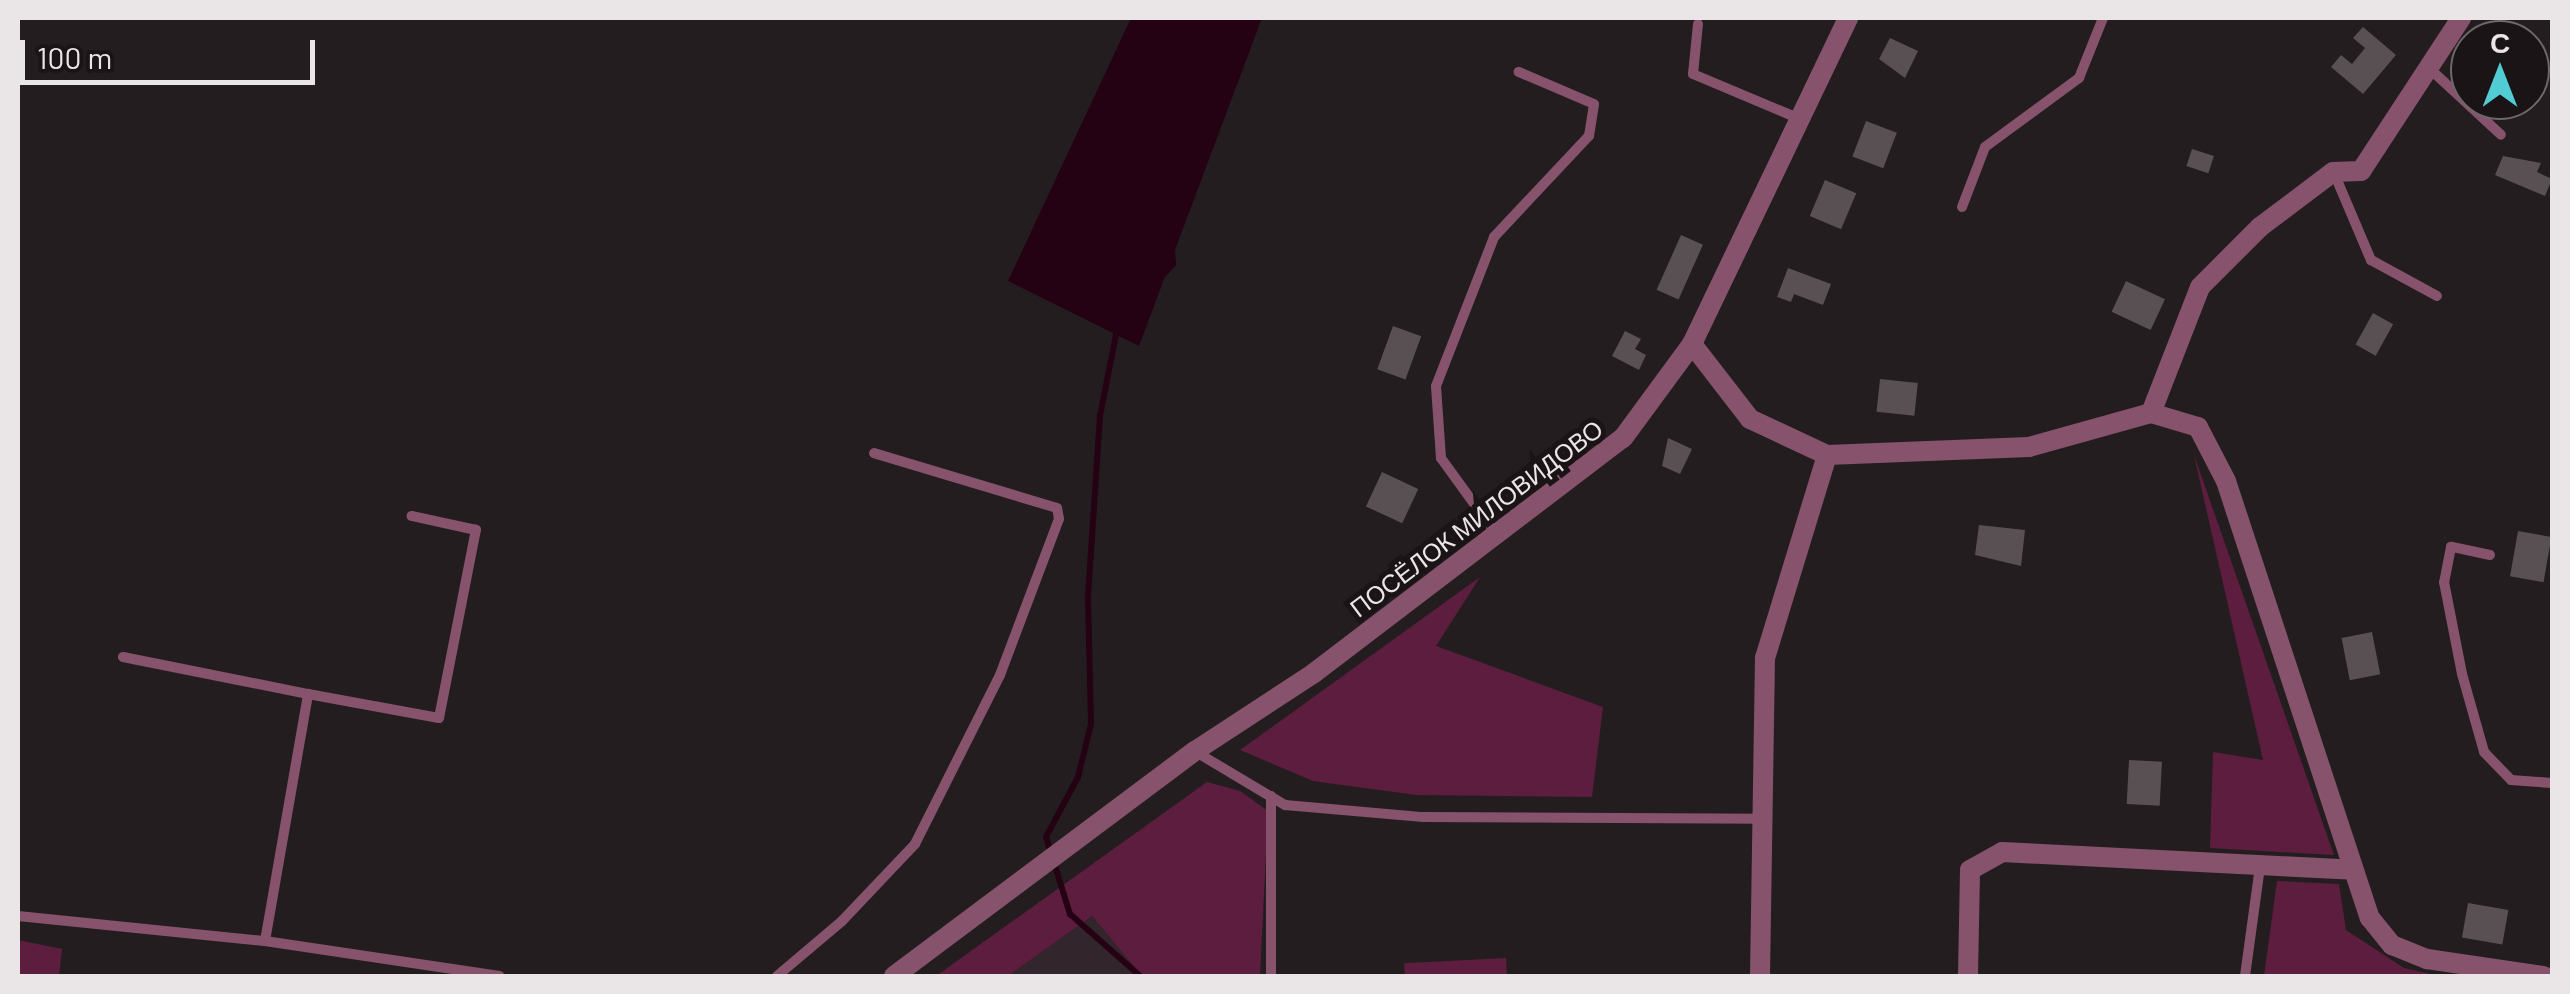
<!DOCTYPE html>
<html>
<head>
<meta charset="utf-8">
<style>
  body { margin:0 }
  #map { position:relative; width:2570px; height:994px; overflow:hidden; background:#241d20; font-family:Barlow,sans-serif }
  div>[style] { position:absolute }
  .built>* { inset:0; background:#32252b }
  .green>* { inset:0; background:#5d1d3f; transform-origin:0 0 }
  .water>* { inset:0; background:#240214 }
  .stream>* { height:6px; margin:-3px; padding:0 3px; transform-origin:3px; border-radius:3px; background:#240214 }
  .building>* { inset:0; background:#585053; transform-origin:0 0 }
  .service>* { height:10px; margin:-5px; padding:0 5px; transform-origin:5px; border-radius:5px; background:#87536c }
  .minor>* { height:20px; margin:-10px; padding:0 10px; transform-origin:10px; border-radius:10px; background:#87536c }
  span { translate:-50% -50%; white-space:nowrap; text-align:center; line-height:1.15; -webkit-text-stroke:10px #1b1417; paint-order:stroke }
  .street-label { font-size:25px; color:#eae5e7 }
  .frame { position:absolute; inset:0; border:20px solid #eae5e7; pointer-events:none }
  .north { position:absolute; left:2450px; top:20px; width:100px; height:100px; box-sizing:border-box; background:#1b1417; border:2px solid #6e686a; border-radius:50%; rotate:0deg; font-size:28px; font-weight:700; line-height:40px; text-align:center; color:#eae5e7 }
  .north::after { content:''; display:block; margin:auto; width:35px; height:45px; background:#51ccd3; clip-path:polygon(50% 0,100% 100%,50% 72%,0 100%) }
  .scale { position:absolute; left:20px; top:40px; width:295px; height:45px; box-sizing:border-box; border:5px solid #eae5e7; border-top:0; padding-left:12px; font-size:30px; line-height:35px; white-space:nowrap; color:#eae5e7; -webkit-text-stroke:8px #1b1417; paint-order:stroke }
</style>
</head>
<body>
<div id="map">
  <div class="built">
    <div style="clip-path:polygon(1092px 916px,1142px 976px,1008px 976px)"></div>
  </div>
  <div class="green">
    <div style="clip-path:polygon(2194px 455px,2334px 855px,2210px 848px,2213px 752px,2263px 760px)"></div>
    <div style="clip-path:polygon(1480px 577px,1436px 646px,1603px 707px,1592px 797px,1416px 795px,1313px 781px,1240px 750px)"></div>
    <div style="clip-path:polygon(1207px 782px,1240px 791px,1268px 811px,1260px 976px,1142px 976px,1092px 916px,1008px 976px,936px 976px)"></div>
    <div style="clip-path:polygon(2277px 881px,2339px 884px,2346px 930px,2404px 968px,2439px 976px,2264px 976px)"></div>
    <div style="clip-path:polygon(18px 940px,62px 949px,59px 976px,18px 976px)"></div>
    <div style="left:1506px;top:958px;width:18px;height:102px;rotate:87deg"></div>
  </div>
  <div class="water">
    <div style="clip-path:polygon(1131px 18px,1262px 18px,1139px 346px,1008px 281px)"></div>
  </div>
  <div class="stream">
    <div style="left:1164px;top:274px;width:13px;rotate:-48deg"></div>
    <div style="left:1173px;top:264px;width:14px;rotate:-94deg"></div>
    <div style="left:1117px;top:330px;width:88px;rotate:101.2deg"></div>
    <div style="left:1100px;top:416px;width:183px;rotate:93.8deg"></div>
    <div style="left:1088px;top:599px;width:125px;rotate:88.6deg"></div>
    <div style="left:1091px;top:724px;width:55px;rotate:103.8deg"></div>
    <div style="left:1078px;top:777px;width:68px;rotate:118.1deg"></div>
    <div style="left:1046px;top:837px;width:81px;rotate:72.7deg"></div>
    <div style="left:1070px;top:914px;width:94px;rotate:41.5deg"></div>
  </div>
  <div class="building">
    <div style="clip-path:polygon(2363px 27px,2396px 55px,2363px 94px,2331px 67px,2341px 55px,2352px 64px,2365px 48px,2353px 38px)"></div>
    <div style="clip-path:polygon(1890px 38px,1918px 51px,1905px 78px,1879px 59px)"></div>
    <div style="left:1866px;top:121px;width:33px;height:38px;rotate:21deg"></div>
    <div style="left:2192px;top:149px;width:23px;height:18px;rotate:18deg"></div>
    <div style="clip-path:polygon(2503px 156px,2541px 163px,2537px 172px,2552px 179px,2545px 196px,2495px 175px)"></div>
    <div style="left:1825px;top:180px;width:34px;height:39px;rotate:23deg"></div>
    <div style="left:1681px;top:235px;width:24px;height:60px;rotate:24deg"></div>
    <div style="clip-path:polygon(1788px 268px,1831px 284px,1823px 305px,1794px 294px,1791px 302px,1777px 297px)"></div>
    <div style="left:2126px;top:281px;width:43px;height:34px;rotate:25deg"></div>
    <div style="left:2373px;top:313px;width:23px;height:36px;rotate:29deg"></div>
    <div style="left:1393px;top:326px;width:30px;height:46px;rotate:20deg"></div>
    <div style="clip-path:polygon(1625px 331px,1641px 339px,1635px 349px,1646px 355px,1639px 370px,1612px 356px)"></div>
    <div style="left:1880px;top:379px;width:38px;height:33px;rotate:6deg"></div>
    <div style="clip-path:polygon(1668px 438px,1692px 449px,1680px 474px,1662px 466px)"></div>
    <div style="left:1382px;top:472px;width:40px;height:38px;rotate:25deg"></div>
    <div style="clip-path:polygon(1979px 525px,2025px 530px,2021px 566px,1975px 555px)"></div>
    <div style="left:2518px;top:531px;width:34px;height:46px;rotate:10deg"></div>
    <div style="left:2372px;top:632px;width:43px;height:31px;rotate:79deg"></div>
    <div style="left:2129px;top:760px;width:33px;height:44px;rotate:3deg"></div>
    <div style="left:2468px;top:903px;width:41px;height:35px;rotate:10deg"></div>
  </div>
  <div class="service">
    <div style="left:1698px;top:24px;width:50px;rotate:95.7deg"></div>
    <div style="left:1693px;top:74px;width:116px;rotate:22.8deg"></div>
    <div style="left:2429px;top:68px;width:98px;rotate:42.9deg"></div>
    <div style="left:2334px;top:173px;width:95px;rotate:67deg"></div>
    <div style="left:2371px;top:260px;width:75px;rotate:28.6deg"></div>
    <div style="left:1962px;top:207px;width:64px;rotate:-69deg"></div>
    <div style="left:1985px;top:147px;width:117px;rotate:-36.3deg"></div>
    <div style="left:2079px;top:78px;width:65px;rotate:-68.2deg"></div>
    <div style="left:1496px;top:534px;width:94px;rotate:-125.9deg"></div>
    <div style="left:1441px;top:458px;width:72px;rotate:-94deg"></div>
    <div style="left:1436px;top:386px;width:160px;rotate:-68.7deg"></div>
    <div style="left:1494px;top:237px;width:139px;rotate:-46.8deg"></div>
    <div style="left:1589px;top:136px;width:32px;rotate:-81deg"></div>
    <div style="left:1594px;top:104px;width:82px;rotate:-156.9deg"></div>
    <div style="left:2490px;top:555px;width:40px;rotate:-168deg"></div>
    <div style="left:2451px;top:547px;width:36px;rotate:101deg"></div>
    <div style="left:2444px;top:582px;width:94px;rotate:78.9deg"></div>
    <div style="left:2462px;top:674px;width:81px;rotate:74.2deg"></div>
    <div style="left:2484px;top:752px;width:39px;rotate:46deg"></div>
    <div style="left:2511px;top:780px;width:41px;rotate:4.2deg"></div>
    <div style="left:123px;top:657px;width:189px;rotate:11.3deg"></div>
    <div style="left:1196px;top:752px;width:104px;rotate:30.8deg"></div>
    <div style="left:1285px;top:805px;width:139px;rotate:5deg"></div>
    <div style="left:1423px;top:817px;width:340px;rotate:0.3deg"></div>
    <div style="left:1271px;top:796px;width:180px;rotate:90deg"></div>
    <div style="left:18px;top:916px;width:248px;rotate:5.8deg"></div>
    <div style="left:265px;top:941px;width:237px;rotate:8.5deg"></div>
    <div style="left:265px;top:941px;width:251px;rotate:-80.1deg"></div>
    <div style="left:308px;top:694px;width:133px;rotate:10.4deg"></div>
    <div style="left:439px;top:718px;width:192px;rotate:-78.9deg"></div>
    <div style="left:476px;top:530px;width:66px;rotate:-167.7deg"></div>
    <div style="left:777px;top:976px;width:85px;rotate:-40.2deg"></div>
    <div style="left:842px;top:921px;width:106px;rotate:-46.5deg"></div>
    <div style="left:915px;top:844px;width:189px;rotate:-63.3deg"></div>
    <div style="left:1000px;top:675px;width:167px;rotate:-69.3deg"></div>
    <div style="left:1059px;top:519px;width:11px;rotate:-100deg"></div>
    <div style="left:1057px;top:508px;width:191px;rotate:-163.3deg"></div>
    <div style="left:2245px;top:976px;width:111px;rotate:-82.2deg"></div>
  </div>
  <div class="minor">
    <div style="left:1692px;top:344px;width:95px;rotate:52.3deg"></div>
    <div style="left:1750px;top:419px;width:85px;rotate:25.1deg"></div>
    <div style="left:1827px;top:455px;width:202px;rotate:-2.3deg"></div>
    <div style="left:2029px;top:447px;width:127px;rotate:-15.6deg"></div>
    <div style="left:2151px;top:413px;width:135px;rotate:-68.7deg"></div>
    <div style="left:2200px;top:287px;width:85px;rotate:-45deg"></div>
    <div style="left:2260px;top:227px;width:91px;rotate:-37deg"></div>
    <div style="left:2333px;top:172px;width:28px;rotate:-2deg"></div>
    <div style="left:2361px;top:171px;width:183px;rotate:-56.8deg"></div>
    <div style="left:2151px;top:413px;width:49px;rotate:16.6deg"></div>
    <div style="left:2198px;top:427px;width:61px;rotate:62.6deg"></div>
    <div style="left:2226px;top:481px;width:460px;rotate:71.8deg"></div>
    <div style="left:2370px;top:918px;width:35px;rotate:51deg"></div>
    <div style="left:2392px;top:945px;width:38px;rotate:22deg"></div>
    <div style="left:2427px;top:959px;width:118px;rotate:8.3deg"></div>
    <div style="left:894px;top:976px;width:376px;rotate:-36.8deg"></div>
    <div style="left:1195px;top:751px;width:142px;rotate:-33.2deg"></div>
    <div style="left:1314px;top:673px;width:388px;rotate:-37.3deg"></div>
    <div style="left:1623px;top:438px;width:117px;rotate:-53.7deg"></div>
    <div style="left:1692px;top:344px;width:361px;rotate:-64.4deg"></div>
    <div style="left:1760px;top:976px;width:318px;rotate:-89.1deg"></div>
    <div style="left:1765px;top:658px;width:212px;rotate:-73deg"></div>
    <div style="left:1968px;top:976px;width:106px;rotate:-88.9deg"></div>
    <div style="left:1970px;top:870px;width:37px;rotate:-29deg"></div>
    <div style="left:2002px;top:852px;width:352px;rotate:2.9deg"></div>
  </div>
  <div class="street-label">
    <span style="left:1476px;top:518px;rotate:-37deg">ПОСЁЛОК МИЛОВИДОВО</span>
  </div>
  <div class="frame"></div>
  <div class="north">С</div>
  <div class="scale">100 m</div>
</div>
</body>
</html>
